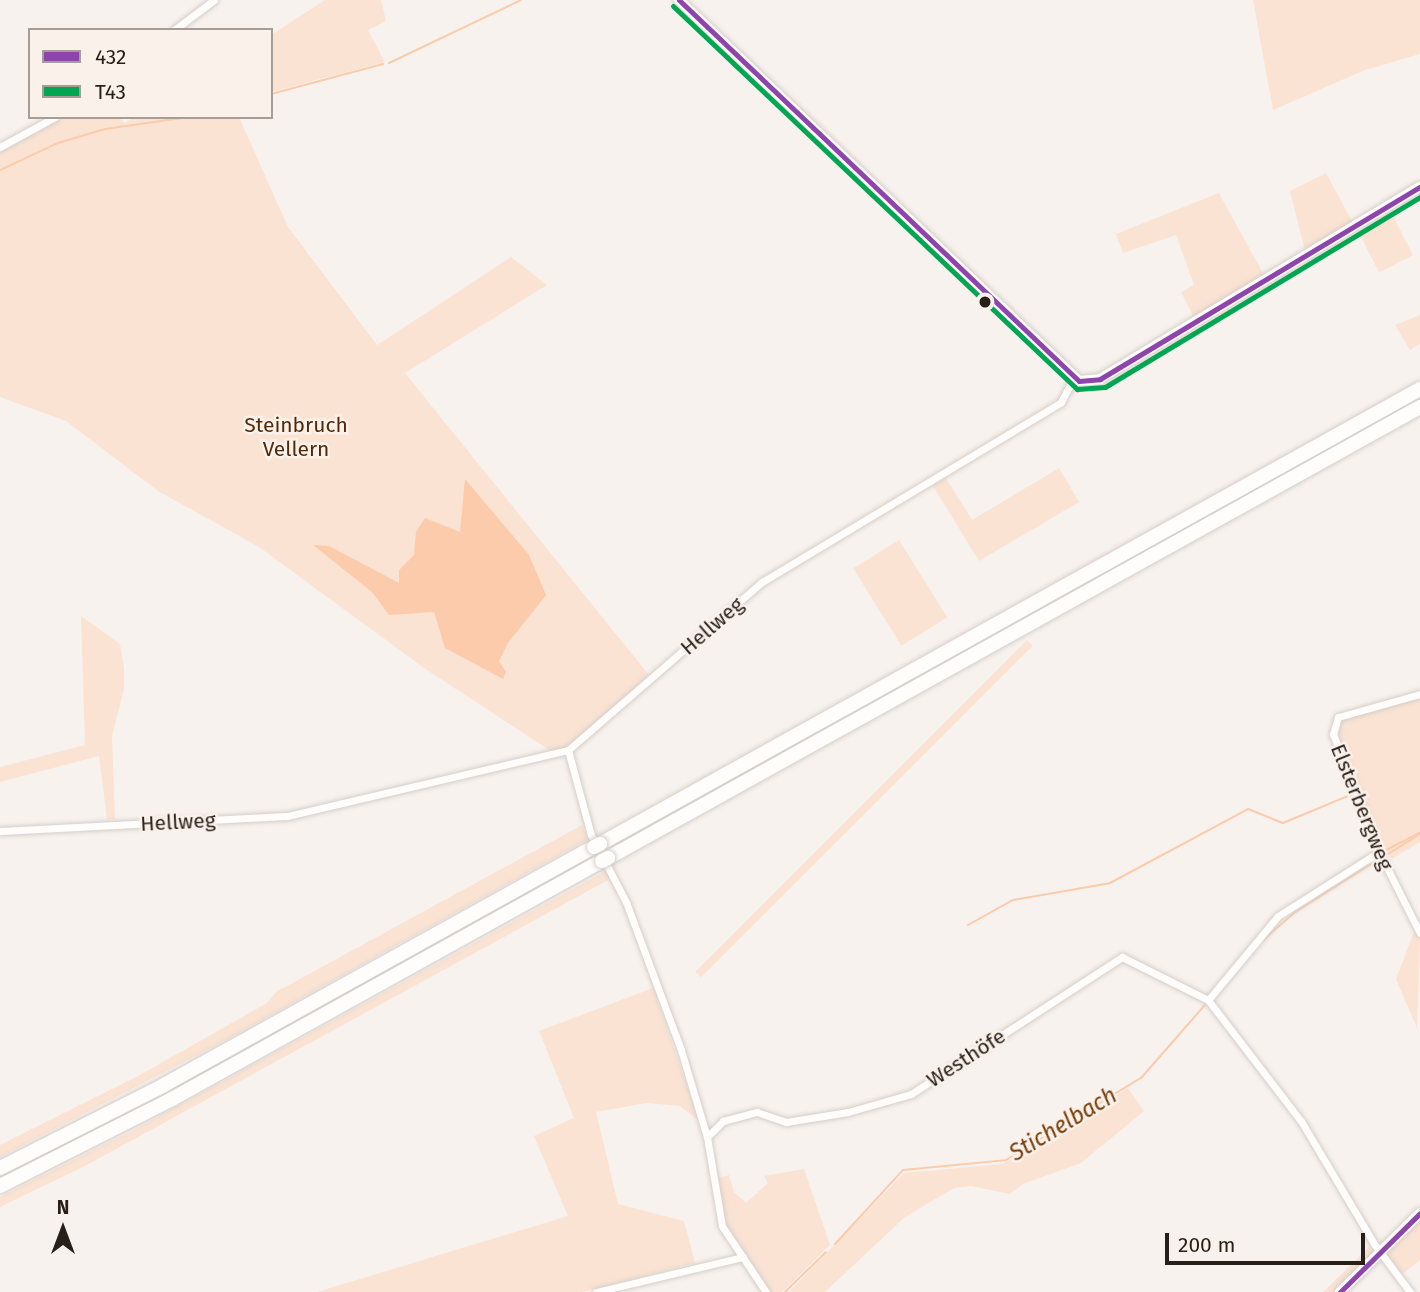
<!DOCTYPE html>
<html>
<head>
<meta charset="utf-8">
<style>
  body { margin:0 }
  #map { position:relative; width:1420px; height:1292px; overflow:hidden; background:#f8f2ee; font-family:"Fira Sans",sans-serif }
  div>[style] { position:absolute }
  .green>* { inset:0; background:#fae3d3; transform-origin:0 0 }
  .water>* { inset:0; background:#fbcbab }
  .stream>* { height:2px; margin:-1px; padding:0 1px; transform-origin:1px; border-radius:1px; background:#fbcbab }
  .roads { filter:drop-shadow(0 0 2px #d5cec9) drop-shadow(0 0 2px #d5cec9) }
  .minor>* { height:7px; margin:-3.5px; padding:0 3.5px; transform-origin:3.5px; border-radius:3.5px; background:#fefdfc }
  .tertiary>* { height:10px; margin:-5px; padding:0 5px; transform-origin:5px; border-radius:5px; background:#fefdfc }
  .secondary>* { height:10px; margin:-5px; padding:0 5px; transform-origin:5px; border-radius:5px; background:#fefdfc }
  .motorway>* { height:14px; margin:-7px; padding:0 7px; transform-origin:7px; border-radius:7px; background:#fefdfc }
  .bridges { filter:drop-shadow(0 0 2px #d5cec9) drop-shadow(0 0 2px #d5cec9) }
  .motorway-bridge>* { height:14px; margin:-7px; padding:0 7px; transform-origin:7px; border-radius:7px; background:#fefdfc }
  .bus-1>* { height:5px; margin:-2.5px; padding:0 2.5px; transform-origin:2.5px; border-radius:2.5px; background:#8e44ad }
  .bus-2>* { height:5px; margin:-2.5px; padding:0 2.5px; transform-origin:2.5px; border-radius:2.5px; background:#00a651 }
  .dots>* { width:19px; height:19px; translate:-50% -50%; box-sizing:border-box; border:4px solid #fbf1eb; border-radius:50% }
  span { translate:-50% -50%; white-space:nowrap; text-align:center; line-height:1.15; -webkit-text-stroke:5px #fbf1eb; paint-order:stroke }
  .park-label { font-size:21px; color:#522906 }
  .street-label { font-size:21px; color:#281f19 }
  .water-label { font-size:23px; color:#783d09; font-style:italic }
  .legend { position:absolute; left:28px; top:28px; width:245px; height:91px; box-sizing:border-box; background:#fbf1eb; border:2px solid #a79d97; margin:0; padding:9px 12px; list-style:none; font-size:21px; color:#281f19 }
  .legend li { display:flex; align-items:center; gap:14px; height:35px }
  .legend b { width:35px; border:2px solid #a79d97 }
  .north { position:absolute; left:28px; top:1194px; width:70px; height:70px; -webkit-text-stroke:5px #fbf1eb; paint-order:stroke; rotate:0deg; font-size:19px; font-weight:700; line-height:28px; text-align:center; color:#281f19 }
  .north::after { content:''; display:block; margin:auto; width:24px; height:32px; background:#281f19; clip-path:polygon(50% 0,100% 100%,50% 72%,0 100%) }
  .scale { position:absolute; left:1165px; top:1233px; width:200px; height:32px; box-sizing:border-box; border:4px solid #281f19; border-top:0; padding-left:9px; font-size:21px; line-height:24px; white-space:nowrap; color:#281f19; -webkit-text-stroke:5px #fbf1eb; paint-order:stroke }
</style>
</head>
<body>
<div id="map">
  <div class="green">
    <div style="clip-path:polygon(325px 0,381px 0,386px 21px,368px 30px,385px 62px,271px 92px,271px 35px)"></div>
    <div style="clip-path:polygon(1253px 0,1420px 0,1420px 54px,1365px 70px,1273px 110px)"></div>
    <div style="clip-path:polygon(53px 117px,118px 117px,125px 123px,134px 117px,239px 117px,288px 227px,377px 345px,511px 257px,547px 285px,405px 373px,649px 675px,568px 750px,549px 750px,424px 668px,259px 547px,158px 491px,66px 421px,0 397px,0 144px)"></div>
    <div style="clip-path:polygon(1326px 173px,1353px 223px,1305px 251px,1290px 191px)"></div>
    <div style="clip-path:polygon(1219px 193px,1264px 275px,1194px 318px,1181px 292px,1194px 285px,1176px 235px,1123px 253px,1116px 234px)"></div>
    <div style="left:1393px;top:216px;width:44px;height:38px;rotate:63deg"></div>
    <div style="clip-path:polygon(1420px 315px,1420px 344px,1410px 350px,1395px 325px)"></div>
    <div style="clip-path:polygon(1059px 468px,1079px 502px,979px 561px,933px 486px,946px 478px,972px 520px)"></div>
    <div style="left:899px;top:540px;width:91px;height:54px;rotate:58deg"></div>
    <div style="clip-path:polygon(81px 616px,120px 644px,124px 668px,124px 689px,112px 736px,115px 819px,107px 820px,99px 756px,0 782px,0 767px,85px 745px)"></div>
    <div style="left:1027px;top:640px;width:8px;height:469px;rotate:45deg"></div>
    <div style="clip-path:polygon(1420px 696px,1420px 842px,1392px 859px,1368px 819px,1335px 734px,1340px 719px)"></div>
    <div style="clip-path:polygon(582px 825px,588px 839px,226px 1040px,0 1157px,0 1145px,140px 1075px,267px 1003px,276px 992px)"></div>
    <div style="clip-path:polygon(606px 871px,610px 879px,85px 1166px,0 1207px,0 1197px,136px 1129px)"></div>
    <div style="clip-path:polygon(1415px 929px,1420px 935px,1417px 1028px,1396px 979px)"></div>
    <div style="clip-path:polygon(653px 988px,699px 1121px,680px 1106px,647px 1103px,596px 1112px,618px 1204px,684px 1221px,695px 1263px,582px 1292px,317px 1292px,568px 1216px,534px 1136px,574px 1118px,539px 1031px)"></div>
    <div style="clip-path:polygon(1128px 1088px,1144px 1111px,1081px 1163px,1023px 1184px,1010px 1194px,971px 1186px,954px 1188px,905px 1217px,825px 1292px,789px 1292px,904px 1173px,1003px 1164px)"></div>
    <div style="clip-path:polygon(804px 1169px,830px 1245px,782px 1292px,771px 1292px,725px 1226px,716px 1179px,729px 1175px,734px 1192px,746px 1203px,768px 1183px,764px 1176px)"></div>
    <div style="clip-path:polygon(1420px 1220px,1420px 1260px,1401px 1275px,1385px 1255px)"></div>
    <div style="clip-path:polygon(1370px 1246px,1374px 1255px,1336px 1292px,1323px 1292px)"></div>
  </div>
  <div class="water">
    <div style="clip-path:polygon(465px 479px,529px 555px,546px 595px,508px 643px,499px 661px,506px 672px,503px 679px,445px 648px,434px 612px,389px 615px,372px 592px,313px 545px,329px 546px,399px 583px,399px 570px,414px 555px,416px 532px,425px 518px,460px 532px)"></div>
  </div>
  <div class="stream">
    <div style="left:389px;top:63px;width:146px;rotate:-25.5deg"></div>
    <div style="left:271px;top:94px;width:116px;rotate:-15deg"></div>
    <div style="left:0;top:170px;width:64px;rotate:-25deg"></div>
    <div style="left:58px;top:143px;width:49px;rotate:-16.6deg"></div>
    <div style="left:105px;top:129px;width:85px;rotate:-8.1deg"></div>
    <div style="left:1386px;top:850px;width:38px;rotate:-27deg"></div>
    <div style="left:1388px;top:854px;width:38px;rotate:-32deg"></div>
    <div style="left:968px;top:925px;width:51px;rotate:-29.1deg"></div>
    <div style="left:1013px;top:900px;width:98px;rotate:-9.9deg"></div>
    <div style="left:1110px;top:883px;width:157px;rotate:-28.2deg"></div>
    <div style="left:1248px;top:809px;width:38px;rotate:22deg"></div>
    <div style="left:1283px;top:823px;width:70px;rotate:-22.6deg"></div>
    <div style="left:1262px;top:941px;width:43px;rotate:-41.2deg"></div>
    <div style="left:1294px;top:913px;width:97px;rotate:-32.4deg"></div>
    <div style="left:835px;top:1244px;width:100px;rotate:-47.4deg"></div>
    <div style="left:903px;top:1170px;width:103px;rotate:-5.5deg"></div>
    <div style="left:1006px;top:1160px;width:158px;rotate:-31.3deg"></div>
    <div style="left:1141px;top:1078px;width:97px;rotate:-48.8deg"></div>
    <div style="left:785px;top:1292px;width:57px;rotate:-44.3deg"></div>
  </div>
  <div class="roads">
    <div class="minor">
      <div style="left:174px;top:30px;width:50px;rotate:-36.9deg"></div>
      <div style="left:0;top:147px;width:63px;rotate:-28.6deg"></div>
      <div style="left:1420px;top:694px;width:85px;rotate:164.3deg"></div>
      <div style="left:1338px;top:717px;width:18px;rotate:106deg"></div>
      <div style="left:1333px;top:734px;width:127px;rotate:68.7deg"></div>
      <div style="left:1379px;top:852px;width:91px;rotate:63.2deg"></div>
      <div style="left:568px;top:750px;width:88px;rotate:74.9deg"></div>
      <div style="left:591px;top:835px;width:76px;rotate:62.4deg"></div>
      <div style="left:626px;top:902px;width:158px;rotate:69.6deg"></div>
      <div style="left:681px;top:1050px;width:91px;rotate:73.4deg"></div>
      <div style="left:707px;top:1137px;width:90px;rotate:80.4deg"></div>
      <div style="left:722px;top:1226px;width:79px;rotate:56.3deg"></div>
      <div style="left:0;top:831px;width:287px;rotate:-3deg"></div>
      <div style="left:287px;top:816px;width:289px;rotate:-13.2deg"></div>
      <div style="left:568px;top:750px;width:257px;rotate:-40.9deg"></div>
      <div style="left:762px;top:582px;width:349px;rotate:-31deg"></div>
      <div style="left:1061px;top:402px;width:26px;rotate:-62deg"></div>
      <div style="left:1208px;top:1000px;width:109px;rotate:-50.2deg"></div>
      <div style="left:1278px;top:916px;width:120px;rotate:-32.4deg"></div>
      <div style="left:707px;top:1137px;width:23px;rotate:-45deg"></div>
      <div style="left:723px;top:1121px;width:35px;rotate:-15deg"></div>
      <div style="left:757px;top:1112px;width:31px;rotate:19deg"></div>
      <div style="left:786px;top:1122px;width:63px;rotate:-9.2deg"></div>
      <div style="left:848px;top:1112px;width:66px;rotate:-15.9deg"></div>
      <div style="left:911px;top:1094px;width:252px;rotate:-33deg"></div>
      <div style="left:1122px;top:957px;width:96px;rotate:26.6deg"></div>
      <div style="left:1208px;top:1000px;width:153px;rotate:52.5deg"></div>
      <div style="left:1301px;top:1121px;width:144px;rotate:59.2deg"></div>
      <div style="left:1375px;top:1245px;width:59px;rotate:53.3deg"></div>
      <div style="left:596px;top:1292px;width:151px;rotate:-13.4deg"></div>
    </div>
    <div class="tertiary">
      <div style="left:1340px;top:1292px;width:112px;rotate:-44.6deg"></div>
    </div>
    <div class="secondary">
      <div style="left:679px;top:0;width:552px;rotate:43.61deg"></div>
      <div style="left:1079px;top:381px;width:21px;rotate:-5deg"></div>
      <div style="left:1100px;top:379px;width:373px;rotate:-31deg"></div>
    </div>
    <div class="motorway">
      <div style="left:600px;top:844px;width:938px;rotate:-29.02deg"></div>
      <div style="left:608px;top:858px;width:929px;rotate:-29.05deg"></div>
      <div style="left:0;top:1168px;width:184px;rotate:-26.8deg"></div>
      <div style="left:164px;top:1085px;width:491px;rotate:-29deg"></div>
      <div style="left:0;top:1186px;width:193px;rotate:-26.8deg"></div>
      <div style="left:172px;top:1099px;width:491px;rotate:-29deg"></div>
    </div>
  </div>
  <div class="bridges">
    <div class="motorway-bridge">
      <div style="left:594px;top:847px;width:7px;rotate:-27deg"></div>
      <div style="left:602px;top:861px;width:7px;rotate:-27deg"></div>
    </div>
  </div>
  <div class="bus-1">
    <div style="left:679px;top:0;width:552px;rotate:43.61deg"></div>
    <div style="left:1079px;top:381px;width:21px;rotate:-5deg"></div>
    <div style="left:1100px;top:379px;width:373px;rotate:-31deg"></div>
    <div style="left:1340px;top:1292px;width:112px;rotate:-44.6deg"></div>
  </div>
  <div class="bus-2">
    <div style="left:673px;top:6px;width:557px;rotate:43.47deg"></div>
    <div style="left:1077px;top:389px;width:28px;rotate:-4deg"></div>
    <div style="left:1105px;top:387px;width:368px;rotate:-31.1deg"></div>
  </div>
  <div class="dots">
    <div style="left:985px;top:302px;background:#281f19"></div>
  </div>
  <div class="park-label">
    <span style="left:296px;top:437px">Steinbruch<br>Vellern</span>
  </div>
  <div class="street-label">
    <span style="left:712px;top:626px;rotate:-41deg">Hellweg</span>
    <span style="left:1362px;top:807px;rotate:68deg">Elsterbergweg</span>
    <span style="left:178px;top:822px;rotate:-3deg">Hellweg</span>
    <span style="left:966px;top:1058px;rotate:-33deg">Westhöfe</span>
  </div>
  <div class="water-label">
    <span style="left:1063px;top:1124px;rotate:-31deg">Stichelbach</span>
  </div>
  <ul class="legend">
  <li><b style="height:9px;background:#8e44ad"></b>432</li>
  <li><b style="height:9px;background:#00a651"></b>T43</li>
  </ul>
  <div class="north">N</div>
  <div class="scale">200 m</div>
</div>
</body>
</html>
